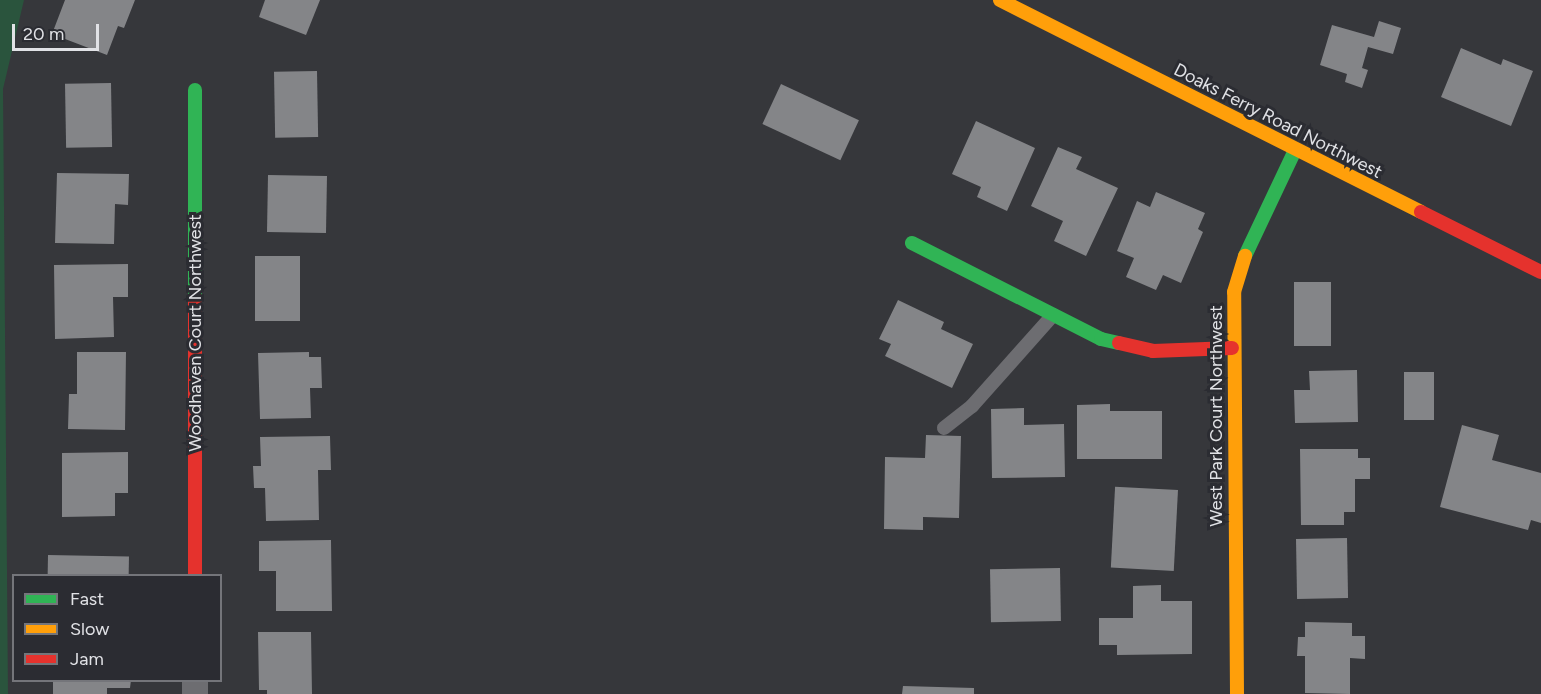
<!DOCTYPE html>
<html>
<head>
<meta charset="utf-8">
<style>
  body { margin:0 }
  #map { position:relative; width:1541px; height:694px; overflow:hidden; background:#36373b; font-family:Figtree,sans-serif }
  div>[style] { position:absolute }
  .green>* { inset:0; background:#2a543d }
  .building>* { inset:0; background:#848588; transform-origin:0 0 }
  .lane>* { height:14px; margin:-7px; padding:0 7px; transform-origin:7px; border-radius:7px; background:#6d6d71 }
  .street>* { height:26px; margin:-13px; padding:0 13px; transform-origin:13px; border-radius:13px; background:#6d6d71 }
  .fast>* { height:14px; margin:-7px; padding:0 7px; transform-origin:7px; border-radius:7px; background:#30b455 }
  .slow>* { height:14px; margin:-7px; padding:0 7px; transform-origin:7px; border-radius:7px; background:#ff9f0a }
  .jam>* { height:14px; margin:-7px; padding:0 7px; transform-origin:7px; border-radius:7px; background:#e5322d }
  span { translate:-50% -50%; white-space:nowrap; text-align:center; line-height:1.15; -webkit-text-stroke:6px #2b2c32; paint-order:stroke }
  .street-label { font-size:18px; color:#e1e2e6 }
  .legend { position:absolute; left:12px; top:574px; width:210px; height:108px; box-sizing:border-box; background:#2b2c32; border:2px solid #74757a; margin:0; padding:8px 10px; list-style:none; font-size:18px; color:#e1e2e6 }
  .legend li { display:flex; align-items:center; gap:12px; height:30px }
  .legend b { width:30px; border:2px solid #74757a }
  .scale { position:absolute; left:12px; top:24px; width:87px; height:27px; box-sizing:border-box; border:3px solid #e1e2e6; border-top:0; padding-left:8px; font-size:18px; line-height:21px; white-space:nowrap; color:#e1e2e6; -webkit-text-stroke:4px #2b2c32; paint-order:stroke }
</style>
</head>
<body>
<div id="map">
  <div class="green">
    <div style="clip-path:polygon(0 0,24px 0,3px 89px,8px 694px,0 694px)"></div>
  </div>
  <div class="building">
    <div style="clip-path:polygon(65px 0,135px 0,124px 28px,118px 26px,107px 55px,52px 34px)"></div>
    <div style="clip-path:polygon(265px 0,320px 0,306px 35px,259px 17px)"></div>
    <div style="clip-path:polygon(1379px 21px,1401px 28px,1393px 54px,1368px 47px,1362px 68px,1368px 70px,1362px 88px,1345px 82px,1347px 74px,1320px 65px,1332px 25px,1374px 37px)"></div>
    <div style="clip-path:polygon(1461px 48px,1501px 65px,1503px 59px,1533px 71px,1511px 126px,1441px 97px)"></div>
    <div style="left:317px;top:71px;width:66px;height:43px;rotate:89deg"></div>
    <div style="left:111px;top:83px;width:64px;height:46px;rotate:89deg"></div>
    <div style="left:781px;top:84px;width:86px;height:44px;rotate:25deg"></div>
    <div style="clip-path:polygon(976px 121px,1035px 148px,1007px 211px,977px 197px,981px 187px,952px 174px)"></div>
    <div style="clip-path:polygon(1058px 147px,1082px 157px,1076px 169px,1118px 188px,1086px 256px,1054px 241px,1063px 221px,1031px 206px)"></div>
    <div style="clip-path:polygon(57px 173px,129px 174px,128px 205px,115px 204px,114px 244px,55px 243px)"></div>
    <div style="left:268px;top:175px;width:59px;height:57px;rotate:1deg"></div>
    <div style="clip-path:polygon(1156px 192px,1205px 213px,1198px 229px,1203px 232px,1181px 283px,1163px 275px,1156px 290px,1126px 277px,1134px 258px,1117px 251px,1137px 201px,1150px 207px)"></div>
    <div style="left:255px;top:256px;width:45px;height:65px"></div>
    <div style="clip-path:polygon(128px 264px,128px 297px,113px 297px,114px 337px,55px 339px,54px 265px)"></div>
    <div style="left:1294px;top:282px;width:37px;height:64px"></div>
    <div style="clip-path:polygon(898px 300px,944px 322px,941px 329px,973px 344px,952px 388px,885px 356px,891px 344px,879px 339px)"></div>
    <div style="clip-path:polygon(77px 352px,126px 352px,125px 430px,68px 429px,69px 394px,77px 394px)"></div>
    <div style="clip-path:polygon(309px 352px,309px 357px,321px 357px,322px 388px,310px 388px,311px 418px,260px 419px,258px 353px)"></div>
    <div style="clip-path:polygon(1357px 370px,1358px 422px,1295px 423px,1294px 390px,1310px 390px,1309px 371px)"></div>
    <div style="left:1434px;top:372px;width:48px;height:30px;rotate:90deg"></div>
    <div style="clip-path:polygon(1110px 404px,1110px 411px,1162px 411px,1162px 459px,1077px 459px,1077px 405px)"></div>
    <div style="clip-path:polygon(1024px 408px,1024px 425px,1064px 424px,1065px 477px,992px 478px,991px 409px)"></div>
    <div style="clip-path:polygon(1462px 425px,1499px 435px,1492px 460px,1541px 473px,1541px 523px,1531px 520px,1528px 530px,1440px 507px)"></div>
    <div style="clip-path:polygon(926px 435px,961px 436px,959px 518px,923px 517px,923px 530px,884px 529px,885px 457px,925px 458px)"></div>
    <div style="clip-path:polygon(330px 436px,331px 470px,318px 470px,319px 520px,266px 521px,265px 488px,254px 488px,253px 466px,261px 466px,260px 437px)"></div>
    <div style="clip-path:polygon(1300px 449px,1358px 449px,1358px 458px,1370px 458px,1370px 479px,1355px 479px,1355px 512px,1344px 512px,1344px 525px,1301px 525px)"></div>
    <div style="clip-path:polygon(128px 452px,128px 493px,115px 493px,115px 516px,62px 517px,62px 453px)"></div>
    <div style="left:1178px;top:490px;width:81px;height:63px;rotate:93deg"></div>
    <div style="left:1347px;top:538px;width:60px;height:51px;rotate:89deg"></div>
    <div style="clip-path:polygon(331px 540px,332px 611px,276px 611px,276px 571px,259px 571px,259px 541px)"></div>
    <div style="left:48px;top:555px;width:81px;height:21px;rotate:1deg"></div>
    <div style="left:1060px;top:568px;width:53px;height:70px;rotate:89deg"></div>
    <div style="clip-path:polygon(1161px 585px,1161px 601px,1192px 601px,1192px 654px,1117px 655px,1117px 645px,1099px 645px,1099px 618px,1133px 618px,1133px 586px)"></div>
    <div style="clip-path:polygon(1305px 622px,1352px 623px,1352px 636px,1365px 636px,1365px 659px,1350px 658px,1350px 694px,1305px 693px,1305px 656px,1297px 656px,1298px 637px,1305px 637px)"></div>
    <div style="clip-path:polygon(258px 632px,311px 632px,312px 694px,267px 694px,267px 690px,259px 690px)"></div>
    <div style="clip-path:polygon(53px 680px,131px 680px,130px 688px,107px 688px,107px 694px,53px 694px)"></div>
    <div style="clip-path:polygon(903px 686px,974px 688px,974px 694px,902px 694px)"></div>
  </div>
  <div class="lane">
    <div style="left:944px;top:428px;width:36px;rotate:-38deg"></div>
    <div style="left:972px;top:406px;width:122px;rotate:-48.3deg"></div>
  </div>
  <div class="street">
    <div style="left:195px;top:694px;width:14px;rotate:-90deg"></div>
  </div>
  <div class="fast">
    <div style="left:195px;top:90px;width:208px;rotate:90deg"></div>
    <div style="left:912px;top:243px;width:212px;rotate:26.9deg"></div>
    <div style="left:1101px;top:339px;width:18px;rotate:13deg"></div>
    <div style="left:1245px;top:256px;width:117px;rotate:-64.7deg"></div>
  </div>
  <div class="slow">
    <div style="left:1000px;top:0;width:471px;rotate:26.7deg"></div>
    <div style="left:1237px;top:694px;width:402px;rotate:-90.4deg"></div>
    <div style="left:1234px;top:292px;width:38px;rotate:-73deg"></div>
  </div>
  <div class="jam">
    <div style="left:1421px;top:212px;width:134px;rotate:26.6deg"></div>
    <div style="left:195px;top:298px;width:278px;rotate:90deg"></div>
    <div style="left:1119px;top:343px;width:35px;rotate:13deg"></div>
    <div style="left:1153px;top:351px;width:79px;rotate:-2.2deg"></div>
  </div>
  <div class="street-label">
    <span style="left:1278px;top:121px;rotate:27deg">Doaks Ferry Road Northwest</span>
    <span style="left:195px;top:333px;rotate:-90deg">Woodhaven Court Northwest</span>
    <span style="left:1216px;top:416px;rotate:-90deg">West Park Court Northwest</span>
  </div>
  <ul class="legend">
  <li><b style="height:8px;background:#30b455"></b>Fast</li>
  <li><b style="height:8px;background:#ff9f0a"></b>Slow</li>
  <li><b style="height:8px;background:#e5322d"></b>Jam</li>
  </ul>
  <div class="scale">20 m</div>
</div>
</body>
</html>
